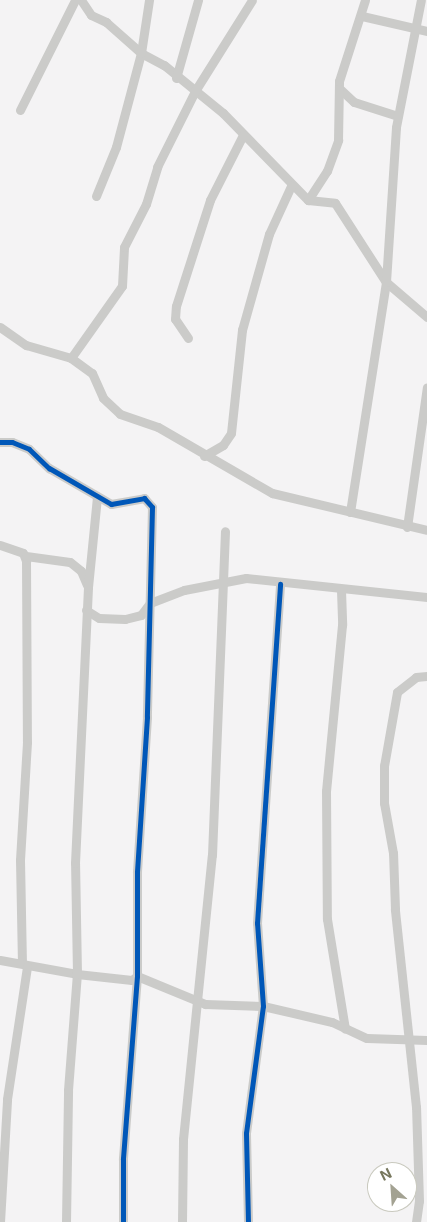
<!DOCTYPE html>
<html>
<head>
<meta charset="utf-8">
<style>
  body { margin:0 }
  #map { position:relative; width:427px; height:1222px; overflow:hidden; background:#f4f3f4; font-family:Inter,sans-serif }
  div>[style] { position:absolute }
  .minor>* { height:9px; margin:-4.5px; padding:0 4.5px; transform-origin:4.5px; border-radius:4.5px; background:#cbcbc9 }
  .cycleway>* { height:5px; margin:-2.5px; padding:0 2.5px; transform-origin:2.5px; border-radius:2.5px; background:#0057b8 }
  span { translate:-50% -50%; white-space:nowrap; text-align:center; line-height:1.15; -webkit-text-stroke:5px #fff; paint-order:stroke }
  .north { position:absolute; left:367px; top:1162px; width:50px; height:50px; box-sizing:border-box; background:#fff; border:1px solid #c9c9be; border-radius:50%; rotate:334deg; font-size:14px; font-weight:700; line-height:20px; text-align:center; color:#77775d }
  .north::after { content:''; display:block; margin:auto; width:18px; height:22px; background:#a3a292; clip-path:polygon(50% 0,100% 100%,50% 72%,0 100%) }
</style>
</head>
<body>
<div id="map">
  <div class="minor">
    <div style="left:81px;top:0;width:18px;rotate:56deg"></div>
    <div style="left:91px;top:15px;width:17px;rotate:25deg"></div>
    <div style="left:106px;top:22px;width:47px;rotate:41.5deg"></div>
    <div style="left:141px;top:53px;width:26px;rotate:28deg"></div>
    <div style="left:164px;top:65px;width:76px;rotate:39.1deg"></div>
    <div style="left:223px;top:113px;width:122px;rotate:45.7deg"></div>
    <div style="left:308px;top:200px;width:27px;rotate:6deg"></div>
    <div style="left:335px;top:203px;width:94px;rotate:57.2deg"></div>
    <div style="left:386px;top:282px;width:54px;rotate:40.5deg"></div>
    <div style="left:362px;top:16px;width:67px;rotate:13deg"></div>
    <div style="left:176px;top:78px;width:81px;rotate:-74.2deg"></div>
    <div style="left:340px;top:89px;width:19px;rotate:43deg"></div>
    <div style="left:354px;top:102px;width:46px;rotate:17.7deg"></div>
    <div style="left:20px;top:110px;width:123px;rotate:-63.4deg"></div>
    <div style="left:96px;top:196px;width:53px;rotate:-67.8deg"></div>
    <div style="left:116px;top:147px;width:97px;rotate:-75.1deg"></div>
    <div style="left:141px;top:53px;width:54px;rotate:-81.4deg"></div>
    <div style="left:308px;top:200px;width:35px;rotate:-57deg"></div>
    <div style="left:327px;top:171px;width:33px;rotate:-70deg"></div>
    <div style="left:338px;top:140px;width:59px;rotate:-89deg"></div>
    <div style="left:339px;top:81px;width:85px;rotate:-72.2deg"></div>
    <div style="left:0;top:327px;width:32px;rotate:35deg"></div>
    <div style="left:26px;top:345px;width:47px;rotate:16.1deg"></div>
    <div style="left:71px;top:358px;width:26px;rotate:36deg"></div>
    <div style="left:92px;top:373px;width:27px;rotate:66deg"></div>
    <div style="left:103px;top:398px;width:23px;rotate:43deg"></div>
    <div style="left:120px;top:414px;width:40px;rotate:18.9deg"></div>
    <div style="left:158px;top:427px;width:132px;rotate:30.1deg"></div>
    <div style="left:272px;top:493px;width:159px;rotate:13.4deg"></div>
    <div style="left:188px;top:338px;width:23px;rotate:-124deg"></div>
    <div style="left:175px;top:319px;width:13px;rotate:-86deg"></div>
    <div style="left:176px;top:306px;width:111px;rotate:-72.2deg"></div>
    <div style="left:210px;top:200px;width:73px;rotate:-63.1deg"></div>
    <div style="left:71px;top:358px;width:88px;rotate:-54.7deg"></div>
    <div style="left:122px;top:286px;width:39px;rotate:-87deg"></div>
    <div style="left:124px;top:247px;width:48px;rotate:-62.9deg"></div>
    <div style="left:146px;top:204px;width:39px;rotate:-73deg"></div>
    <div style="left:157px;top:167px;width:85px;rotate:-63.4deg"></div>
    <div style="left:195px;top:91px;width:107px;rotate:-57.9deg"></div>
    <div style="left:0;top:442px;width:12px"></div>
    <div style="left:12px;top:442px;width:18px;rotate:22deg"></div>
    <div style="left:29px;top:449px;width:28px;rotate:44deg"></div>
    <div style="left:49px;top:468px;width:72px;rotate:30.1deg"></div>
    <div style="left:111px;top:504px;width:34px;rotate:-10deg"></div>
    <div style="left:144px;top:498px;width:12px;rotate:48deg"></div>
    <div style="left:152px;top:507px;width:210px;rotate:91.4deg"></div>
    <div style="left:147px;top:717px;width:155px;rotate:93.7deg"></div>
    <div style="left:137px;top:872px;width:104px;rotate:90deg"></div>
    <div style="left:137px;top:976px;width:184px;rotate:94.4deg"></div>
    <div style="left:123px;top:1159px;width:63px;rotate:90deg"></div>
    <div style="left:204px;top:456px;width:22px;rotate:-30deg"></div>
    <div style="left:223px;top:445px;width:14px;rotate:-56deg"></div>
    <div style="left:231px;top:433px;width:104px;rotate:-83.9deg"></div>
    <div style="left:242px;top:330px;width:100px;rotate:-74.3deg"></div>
    <div style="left:269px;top:234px;width:53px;rotate:-65.4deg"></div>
    <div style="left:350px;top:512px;width:233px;rotate:-81.1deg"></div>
    <div style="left:386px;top:282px;width:155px;rotate:-86.3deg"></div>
    <div style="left:396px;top:127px;width:129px;rotate:-78.9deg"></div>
    <div style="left:407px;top:527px;width:141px;rotate:-81.9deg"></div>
    <div style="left:0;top:545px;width:24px;rotate:19deg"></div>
    <div style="left:23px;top:553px;width:9px;rotate:69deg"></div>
    <div style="left:26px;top:561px;width:181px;rotate:89.7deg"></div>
    <div style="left:27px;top:742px;width:118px;rotate:93.4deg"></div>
    <div style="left:20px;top:860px;width:103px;rotate:88.9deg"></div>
    <div style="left:26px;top:556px;width:44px;rotate:7.8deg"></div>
    <div style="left:70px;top:562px;width:14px;rotate:39deg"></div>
    <div style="left:81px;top:571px;width:15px;rotate:67deg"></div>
    <div style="left:341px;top:590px;width:35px;rotate:88deg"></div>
    <div style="left:342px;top:625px;width:167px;rotate:95.5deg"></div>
    <div style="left:326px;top:791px;width:128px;rotate:89.6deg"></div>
    <div style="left:327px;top:919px;width:111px;rotate:80.7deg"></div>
    <div style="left:86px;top:610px;width:15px;rotate:32deg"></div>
    <div style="left:99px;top:618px;width:26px;rotate:2deg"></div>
    <div style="left:125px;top:619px;width:16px;rotate:-14deg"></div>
    <div style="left:141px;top:615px;width:15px;rotate:-53deg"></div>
    <div style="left:150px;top:603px;width:36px;rotate:-21deg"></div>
    <div style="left:184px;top:590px;width:63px;rotate:-11deg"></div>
    <div style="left:246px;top:578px;width:182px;rotate:6deg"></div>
    <div style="left:0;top:960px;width:78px;rotate:10.3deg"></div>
    <div style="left:77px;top:974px;width:55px;rotate:6.2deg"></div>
    <div style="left:132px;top:980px;width:6px;rotate:-39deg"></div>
    <div style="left:137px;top:976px;width:74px;rotate:22.4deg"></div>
    <div style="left:205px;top:1004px;width:58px;rotate:2deg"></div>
    <div style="left:263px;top:1006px;width:71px;rotate:13.1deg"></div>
    <div style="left:332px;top:1022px;width:38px;rotate:25deg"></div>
    <div style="left:367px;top:1038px;width:60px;rotate:1.9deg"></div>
    <div style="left:0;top:1222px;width:123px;rotate:-86.7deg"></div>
    <div style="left:7px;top:1099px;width:134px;rotate:-81.4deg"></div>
    <div style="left:66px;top:1222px;width:132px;rotate:-89.1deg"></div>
    <div style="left:68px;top:1090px;width:116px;rotate:-85.6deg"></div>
    <div style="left:77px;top:974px;width:111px;rotate:-91deg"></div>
    <div style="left:75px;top:863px;width:276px;rotate:-87.3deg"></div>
    <div style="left:88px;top:587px;width:90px;rotate:-84.3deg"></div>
    <div style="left:182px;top:1222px;width:83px;rotate:-89.3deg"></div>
    <div style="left:183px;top:1139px;width:285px;rotate:-84.2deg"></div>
    <div style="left:212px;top:855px;width:324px;rotate:-87.7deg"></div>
    <div style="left:248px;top:1222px;width:89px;rotate:-91.3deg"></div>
    <div style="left:246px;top:1133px;width:128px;rotate:-82.4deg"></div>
    <div style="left:263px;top:1006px;width:83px;rotate:-94.1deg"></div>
    <div style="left:257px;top:923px;width:340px;rotate:-86.1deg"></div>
    <div style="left:416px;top:1222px;width:21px;rotate:-82deg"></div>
    <div style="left:419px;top:1201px;width:94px;rotate:-91.8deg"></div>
    <div style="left:416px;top:1107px;width:199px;rotate:-96.1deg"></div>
    <div style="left:395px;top:909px;width:56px;rotate:-92deg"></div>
    <div style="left:393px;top:853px;width:51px;rotate:-100.2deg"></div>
    <div style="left:384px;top:803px;width:37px;rotate:-90deg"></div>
    <div style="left:384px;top:766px;width:75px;rotate:-80deg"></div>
    <div style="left:397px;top:692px;width:24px;rotate:-38deg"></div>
    <div style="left:416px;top:677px;width:11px;rotate:-5deg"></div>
  </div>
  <div class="cycleway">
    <div style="left:0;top:442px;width:12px"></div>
    <div style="left:12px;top:442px;width:18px;rotate:22deg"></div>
    <div style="left:29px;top:449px;width:28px;rotate:44deg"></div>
    <div style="left:49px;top:468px;width:72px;rotate:30.1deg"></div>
    <div style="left:111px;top:504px;width:34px;rotate:-10deg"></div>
    <div style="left:144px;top:498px;width:12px;rotate:48deg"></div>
    <div style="left:152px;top:507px;width:210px;rotate:91.4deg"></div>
    <div style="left:147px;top:717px;width:155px;rotate:93.7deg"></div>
    <div style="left:137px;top:872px;width:104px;rotate:90deg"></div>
    <div style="left:137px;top:976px;width:184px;rotate:94.4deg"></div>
    <div style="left:123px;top:1159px;width:63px;rotate:90deg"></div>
    <div style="left:248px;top:1222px;width:89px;rotate:-91.3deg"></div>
    <div style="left:246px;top:1133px;width:128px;rotate:-82.4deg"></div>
    <div style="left:263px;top:1006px;width:83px;rotate:-94.1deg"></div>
    <div style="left:257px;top:923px;width:340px;rotate:-86.1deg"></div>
  </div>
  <div class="north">N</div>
</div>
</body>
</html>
